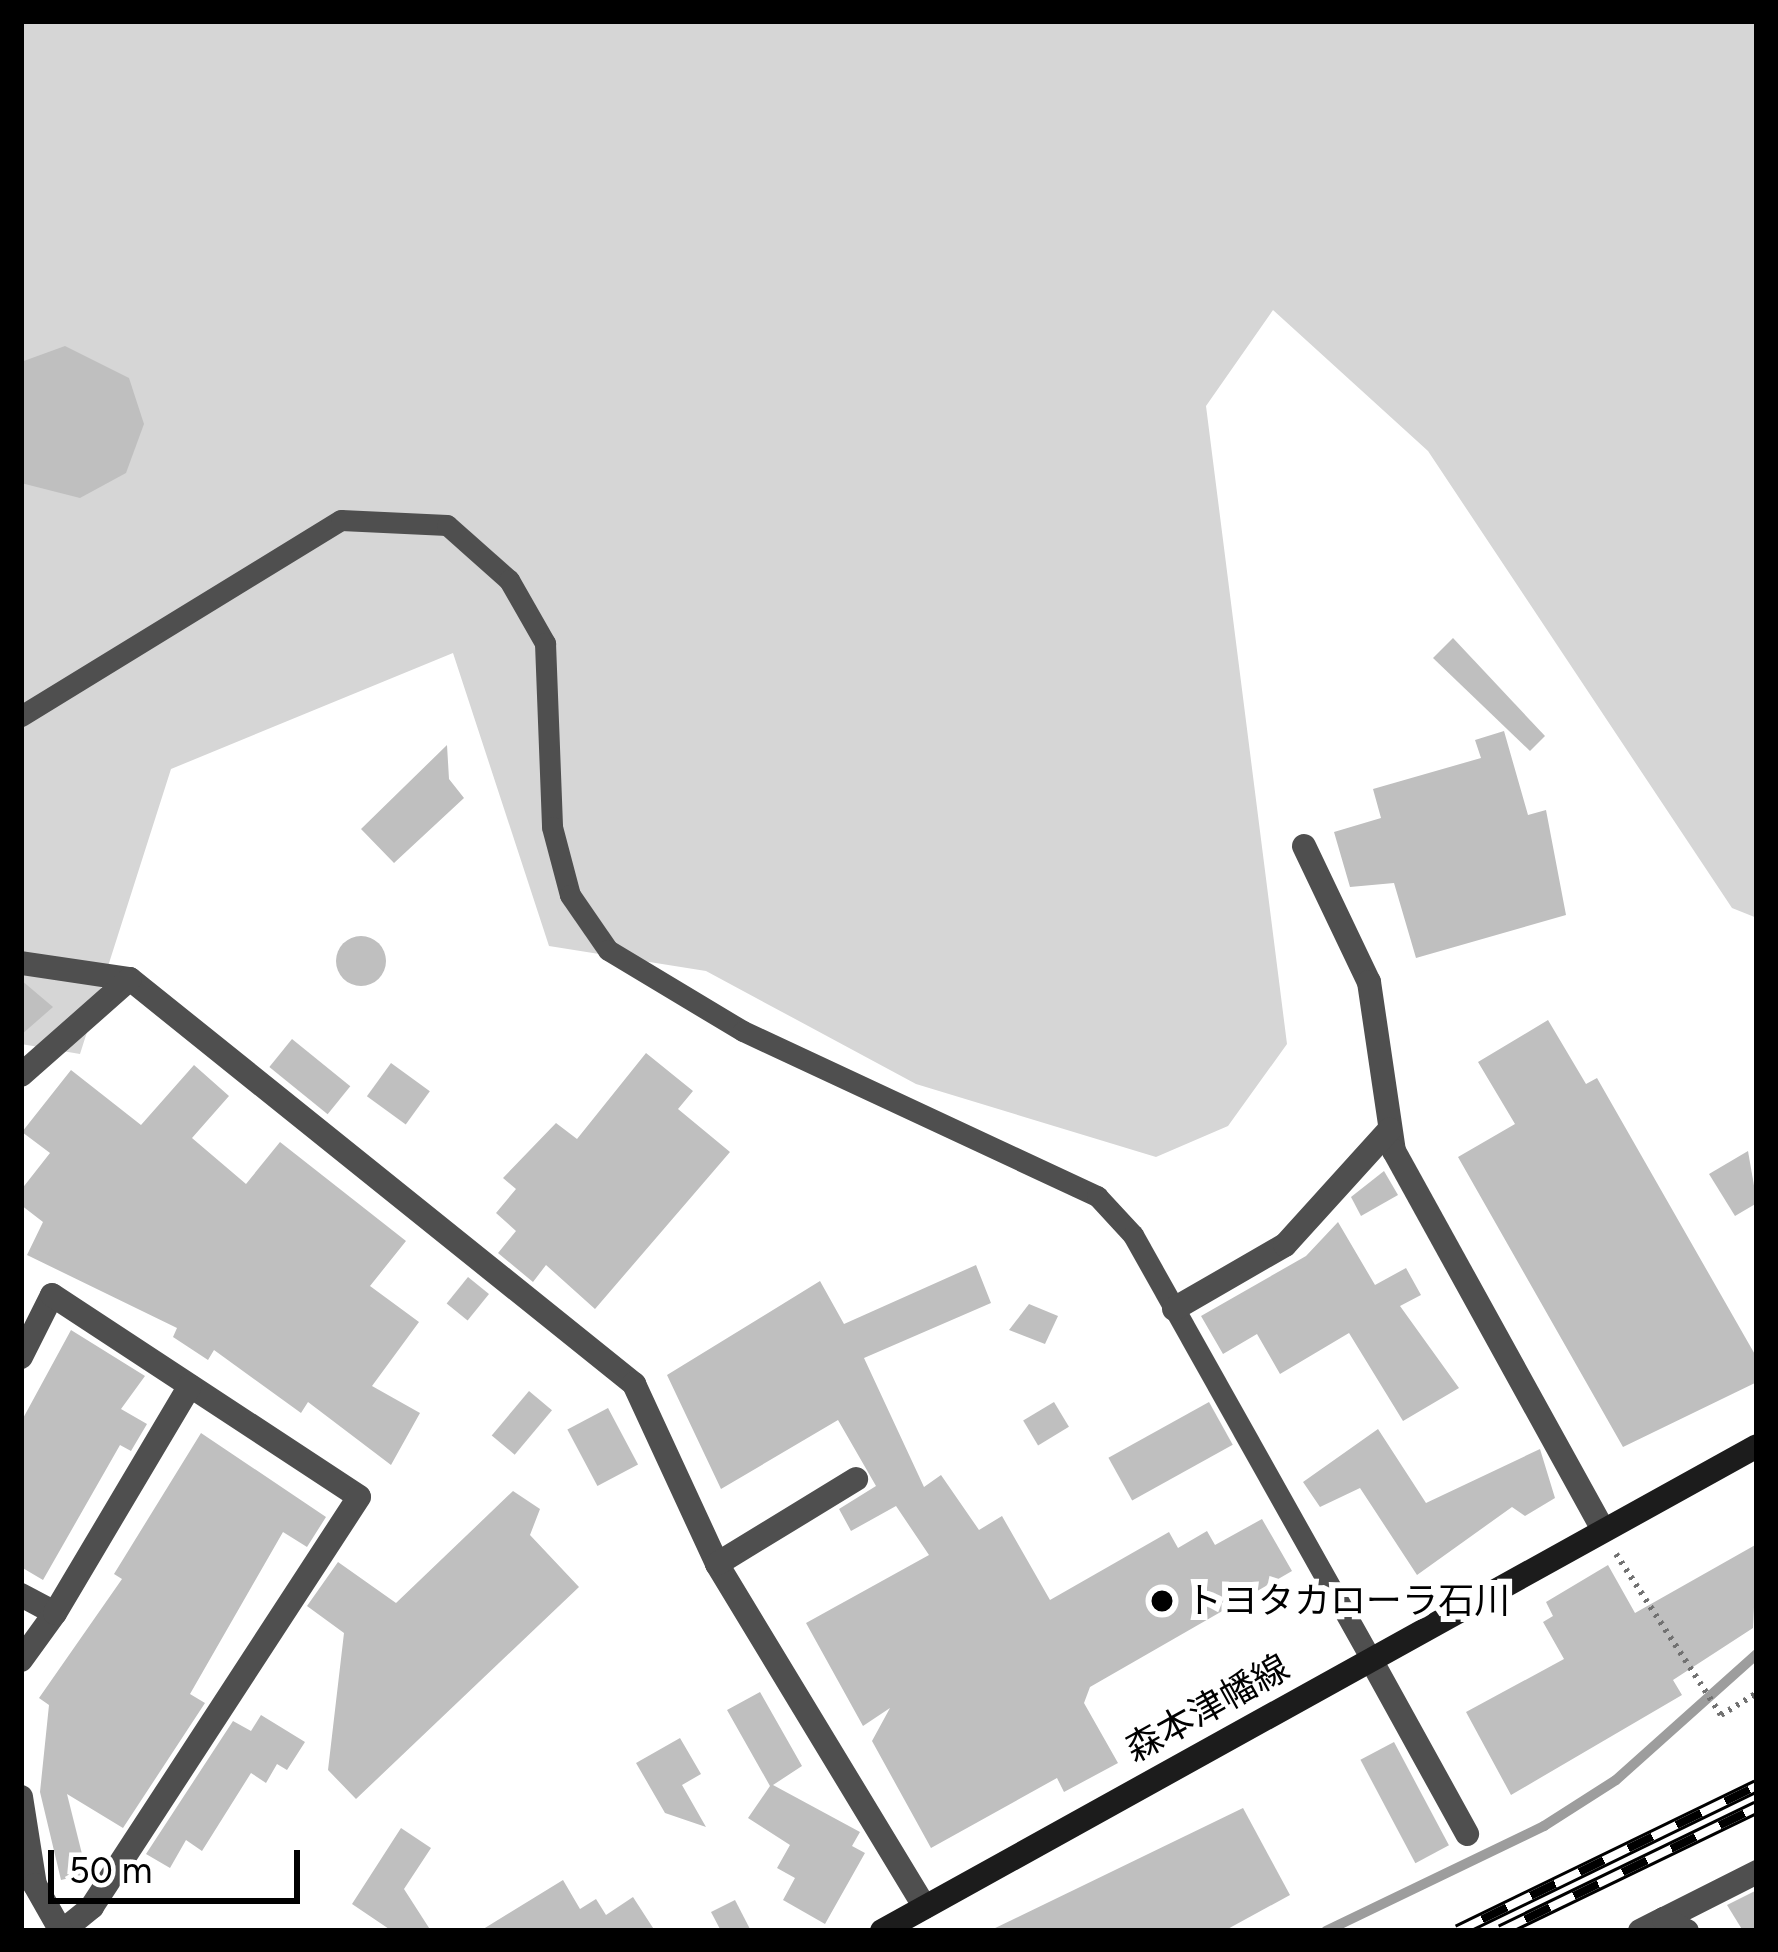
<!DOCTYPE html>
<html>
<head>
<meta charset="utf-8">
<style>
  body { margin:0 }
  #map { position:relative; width:1778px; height:1952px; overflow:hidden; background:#fff; font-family:Figtree,"Noto Sans JP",sans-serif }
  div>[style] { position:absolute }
  .green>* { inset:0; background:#d6d6d6 }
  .stream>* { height:10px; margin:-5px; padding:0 5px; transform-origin:5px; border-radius:5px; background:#9d9d9d }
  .building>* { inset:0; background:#bfbfbf; transform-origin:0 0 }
  .round { border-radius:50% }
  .path>* { height:6px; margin-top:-3px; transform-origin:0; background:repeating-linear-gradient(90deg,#717171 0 3px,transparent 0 9px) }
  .lane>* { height:21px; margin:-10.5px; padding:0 10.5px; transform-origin:10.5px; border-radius:10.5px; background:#4f4f4f }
  .street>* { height:24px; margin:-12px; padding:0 12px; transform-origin:12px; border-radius:12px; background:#4f4f4f }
  .secondary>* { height:24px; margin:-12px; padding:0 12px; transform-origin:12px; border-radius:12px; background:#1c1c1c }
  .rail>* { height:14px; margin-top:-7px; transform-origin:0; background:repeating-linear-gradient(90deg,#fff 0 27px,#000 0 54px); box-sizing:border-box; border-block:3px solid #000 }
  .dots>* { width:33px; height:33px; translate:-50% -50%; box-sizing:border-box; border:6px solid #fff; border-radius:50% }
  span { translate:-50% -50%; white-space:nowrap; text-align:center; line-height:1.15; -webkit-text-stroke:12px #fff; paint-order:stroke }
  .poi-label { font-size:36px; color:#000 }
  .left { translate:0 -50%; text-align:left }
  .street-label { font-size:36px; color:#000 }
  .frame { position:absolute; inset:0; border:24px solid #000; pointer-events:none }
  .scale { position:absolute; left:48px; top:1850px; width:252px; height:54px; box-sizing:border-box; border:6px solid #000; border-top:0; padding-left:15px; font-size:36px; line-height:42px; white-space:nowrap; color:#000; -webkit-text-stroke:9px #fff; paint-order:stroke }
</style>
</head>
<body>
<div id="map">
  <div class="green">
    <div style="clip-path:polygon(21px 21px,1757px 21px,1757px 918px,1732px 908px,1428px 451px,1273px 310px,1206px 406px,1287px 1044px,1228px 1126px,1156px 1157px,916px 1084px,706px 971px,549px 946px,453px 653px,171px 769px,80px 1054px,21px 1044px)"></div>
  </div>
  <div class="stream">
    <div style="left:1326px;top:1931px;width:242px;rotate:-25.7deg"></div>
    <div style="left:1544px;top:1826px;width:85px;rotate:-32.6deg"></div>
    <div style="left:1616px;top:1780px;width:189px;rotate:-41.8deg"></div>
  </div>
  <div class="building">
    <div style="clip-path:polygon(65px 346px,129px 378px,144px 424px,126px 473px,80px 498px,21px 483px,21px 362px)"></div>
    <div style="clip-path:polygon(1453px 638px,1545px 736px,1530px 751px,1433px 658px)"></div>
    <div style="clip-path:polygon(1504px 731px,1528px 815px,1546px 810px,1566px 915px,1416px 958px,1394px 883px,1350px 887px,1334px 832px,1381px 818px,1373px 789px,1481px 758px,1475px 740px)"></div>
    <div style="clip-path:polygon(447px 745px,449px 779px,464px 798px,394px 863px,361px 829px)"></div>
    <div class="round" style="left:336px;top:936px;width:50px;height:50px"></div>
    <div style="clip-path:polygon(21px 980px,53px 1007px,21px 1035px)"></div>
    <div style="clip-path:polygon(1548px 1020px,1586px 1084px,1597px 1078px,1757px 1358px,1757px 1382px,1623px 1447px,1458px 1157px,1515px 1124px,1478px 1062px)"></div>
    <div style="left:292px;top:1039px;width:75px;height:36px;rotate:39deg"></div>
    <div style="clip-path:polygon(646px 1053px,693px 1091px,678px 1109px,730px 1152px,595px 1309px,546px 1265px,533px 1282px,498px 1253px,516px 1231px,496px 1213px,516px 1189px,503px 1178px,556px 1123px,577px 1139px)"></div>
    <div style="left:391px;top:1063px;width:48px;height:41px;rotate:36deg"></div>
    <div style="clip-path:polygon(194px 1065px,229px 1096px,192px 1138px,246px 1184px,280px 1142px,406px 1241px,370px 1286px,419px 1322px,372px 1386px,420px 1413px,391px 1465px,308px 1402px,301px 1413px,214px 1350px,208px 1360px,173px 1337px,177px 1328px,27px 1255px,43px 1222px,21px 1205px,21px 1190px,50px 1153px,22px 1132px,71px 1070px,141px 1125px)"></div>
    <div style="clip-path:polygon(1748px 1151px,1757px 1203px,1735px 1216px,1709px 1174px)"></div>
    <div style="clip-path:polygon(1384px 1171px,1398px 1195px,1361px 1216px,1351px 1197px)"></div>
    <div style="clip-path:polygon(1338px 1222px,1375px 1285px,1406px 1268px,1421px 1295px,1400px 1306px,1459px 1388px,1403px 1421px,1349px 1333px,1280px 1374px,1257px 1334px,1223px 1354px,1201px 1316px,1306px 1256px)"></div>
    <div style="clip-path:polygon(976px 1265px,991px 1303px,864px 1358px,924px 1487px,941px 1475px,979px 1530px,1002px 1516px,1050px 1600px,1169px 1532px,1178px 1548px,1207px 1531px,1215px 1545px,1262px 1519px,1292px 1571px,1090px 1687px,1084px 1703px,1118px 1763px,1064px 1792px,1057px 1778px,931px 1848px,872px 1741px,890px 1708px,863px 1726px,806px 1623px,929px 1555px,896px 1506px,851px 1531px,839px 1509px,876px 1486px,838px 1420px,721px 1489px,667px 1375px,820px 1281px,844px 1324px)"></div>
    <div style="left:468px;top:1277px;width:27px;height:34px;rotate:39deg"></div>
    <div style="clip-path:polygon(1029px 1304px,1058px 1316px,1045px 1344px,1009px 1330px)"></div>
    <div style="clip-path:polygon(71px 1330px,145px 1376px,121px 1409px,147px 1424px,131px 1451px,120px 1445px,43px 1580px,21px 1567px,21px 1422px)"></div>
    <div style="left:529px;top:1391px;width:30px;height:58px;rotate:40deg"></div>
    <div style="left:1054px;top:1402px;width:29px;height:36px;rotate:59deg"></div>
    <div style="left:1209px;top:1402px;width:49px;height:115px;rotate:61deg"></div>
    <div style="left:608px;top:1408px;width:64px;height:46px;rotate:62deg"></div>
    <div style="clip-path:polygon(1378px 1429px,1426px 1503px,1540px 1449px,1555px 1498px,1525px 1516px,1512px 1507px,1417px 1575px,1360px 1488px,1320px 1507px,1303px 1482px)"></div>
    <div style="clip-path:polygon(201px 1433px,326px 1517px,307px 1547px,283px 1532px,190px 1694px,205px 1703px,123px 1828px,67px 1794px,87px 1874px,61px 1880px,40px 1792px,49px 1705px,39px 1698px,122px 1579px,114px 1574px)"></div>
    <div style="clip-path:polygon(513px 1491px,540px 1509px,530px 1535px,579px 1587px,356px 1799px,328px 1770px,344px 1633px,307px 1606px,338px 1562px,396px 1603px)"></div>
    <div style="clip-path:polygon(1757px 1544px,1753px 1628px,1673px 1680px,1682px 1695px,1511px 1795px,1466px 1712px,1564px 1659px,1543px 1622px,1553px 1616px,1546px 1602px,1608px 1565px,1635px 1613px)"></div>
    <div style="clip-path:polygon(760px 1692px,802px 1766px,773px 1785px,860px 1832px,852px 1846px,865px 1853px,825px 1924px,783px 1900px,795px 1878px,777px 1868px,790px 1845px,748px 1818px,770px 1786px,727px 1710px)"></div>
    <div style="clip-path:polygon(261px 1715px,305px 1742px,287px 1770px,277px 1764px,266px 1783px,251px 1773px,202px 1851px,186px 1840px,170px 1868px,146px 1854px,233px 1721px,251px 1731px)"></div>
    <div style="clip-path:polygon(680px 1738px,701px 1774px,682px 1785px,706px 1827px,665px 1813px,636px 1763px)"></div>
    <div style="left:1394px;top:1742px;width:117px;height:38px;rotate:62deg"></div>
    <div style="clip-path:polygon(1243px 1808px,1290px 1895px,1224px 1931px,989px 1931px)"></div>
    <div style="clip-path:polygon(401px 1828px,431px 1848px,404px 1889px,431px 1931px,392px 1931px,352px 1904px)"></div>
    <div style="clip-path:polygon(563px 1880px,580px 1909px,596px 1899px,606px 1915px,633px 1897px,655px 1931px,480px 1931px)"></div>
    <div style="clip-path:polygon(1757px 1890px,1757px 1931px,1743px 1931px,1727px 1905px)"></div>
    <div style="clip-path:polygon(735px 1900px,751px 1931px,721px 1931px,711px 1912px)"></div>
  </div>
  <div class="path">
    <div style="left:1616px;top:1554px;width:192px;rotate:56.9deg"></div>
    <div style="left:1721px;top:1715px;width:42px;rotate:-31.4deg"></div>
  </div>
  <div class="lane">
    <div style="left:21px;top:716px;width:375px;rotate:-31.5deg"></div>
    <div style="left:341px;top:520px;width:106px;rotate:2.7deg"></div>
    <div style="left:447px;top:525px;width:83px;rotate:41.6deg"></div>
    <div style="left:509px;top:580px;width:73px;rotate:60.3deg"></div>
    <div style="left:545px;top:643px;width:184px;rotate:87.8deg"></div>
    <div style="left:552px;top:827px;width:70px;rotate:75.2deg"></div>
    <div style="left:570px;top:895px;width:67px;rotate:55.4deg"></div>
    <div style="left:608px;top:950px;width:157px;rotate:31deg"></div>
    <div style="left:743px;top:1031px;width:391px;rotate:25deg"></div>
    <div style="left:1097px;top:1196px;width:53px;rotate:47.3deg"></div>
    <div style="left:1133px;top:1235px;width:485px;rotate:60.7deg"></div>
  </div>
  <div class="street">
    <div style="left:1304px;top:846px;width:151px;rotate:64.5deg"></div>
    <div style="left:1369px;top:982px;width:171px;rotate:81.6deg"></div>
    <div style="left:1394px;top:1151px;width:433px;rotate:61.1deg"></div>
    <div style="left:21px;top:963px;width:110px;rotate:8.4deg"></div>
    <div style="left:130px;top:979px;width:647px;rotate:38.78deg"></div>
    <div style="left:634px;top:1384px;width:198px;rotate:65.2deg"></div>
    <div style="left:717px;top:1564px;width:401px;rotate:58.8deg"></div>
    <div style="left:21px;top:1075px;width:145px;rotate:-41.4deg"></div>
    <div style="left:1174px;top:1309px;width:128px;rotate:-30deg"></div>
    <div style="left:1285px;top:1245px;width:156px;rotate:-47.8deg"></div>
    <div style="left:21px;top:1357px;width:69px;rotate:-63.4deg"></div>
    <div style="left:52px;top:1295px;width:367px;rotate:33.3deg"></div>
    <div style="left:359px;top:1497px;width:489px;rotate:123.1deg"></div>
    <div style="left:92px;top:1907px;width:38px;rotate:141deg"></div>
    <div style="left:717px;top:1564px;width:163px;rotate:-31.4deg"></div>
    <div style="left:21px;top:1595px;width:38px;rotate:28deg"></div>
    <div style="left:55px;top:1613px;width:58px;rotate:125.9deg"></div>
    <div style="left:55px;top:1613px;width:264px;rotate:-59.3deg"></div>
    <div style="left:1370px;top:1658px;width:201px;rotate:61.1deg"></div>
    <div style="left:21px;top:1797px;width:89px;rotate:81deg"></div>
    <div style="left:35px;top:1885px;width:53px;rotate:60.5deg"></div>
    <div style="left:1664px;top:1919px;width:104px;rotate:-26.8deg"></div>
    <div style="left:1640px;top:1931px;width:27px;rotate:-27deg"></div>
    <div style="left:1664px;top:1919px;width:26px;rotate:28deg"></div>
  </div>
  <div class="secondary">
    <div style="left:882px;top:1931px;width:1000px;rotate:-29deg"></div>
  </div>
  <div class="rail">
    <div style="left:1458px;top:1931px;width:332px;rotate:-25.9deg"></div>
    <div style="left:1501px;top:1931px;width:284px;rotate:-25.8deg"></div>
  </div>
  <div class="dots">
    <div style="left:1162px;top:1601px;background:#000"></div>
  </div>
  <div class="poi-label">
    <span class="left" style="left:1186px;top:1601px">トヨタカローラ石川</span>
  </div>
  <div class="street-label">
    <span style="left:1207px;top:1708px;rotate:-29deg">森本津幡線</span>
  </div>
  <div class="frame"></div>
  <div class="scale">50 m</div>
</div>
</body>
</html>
